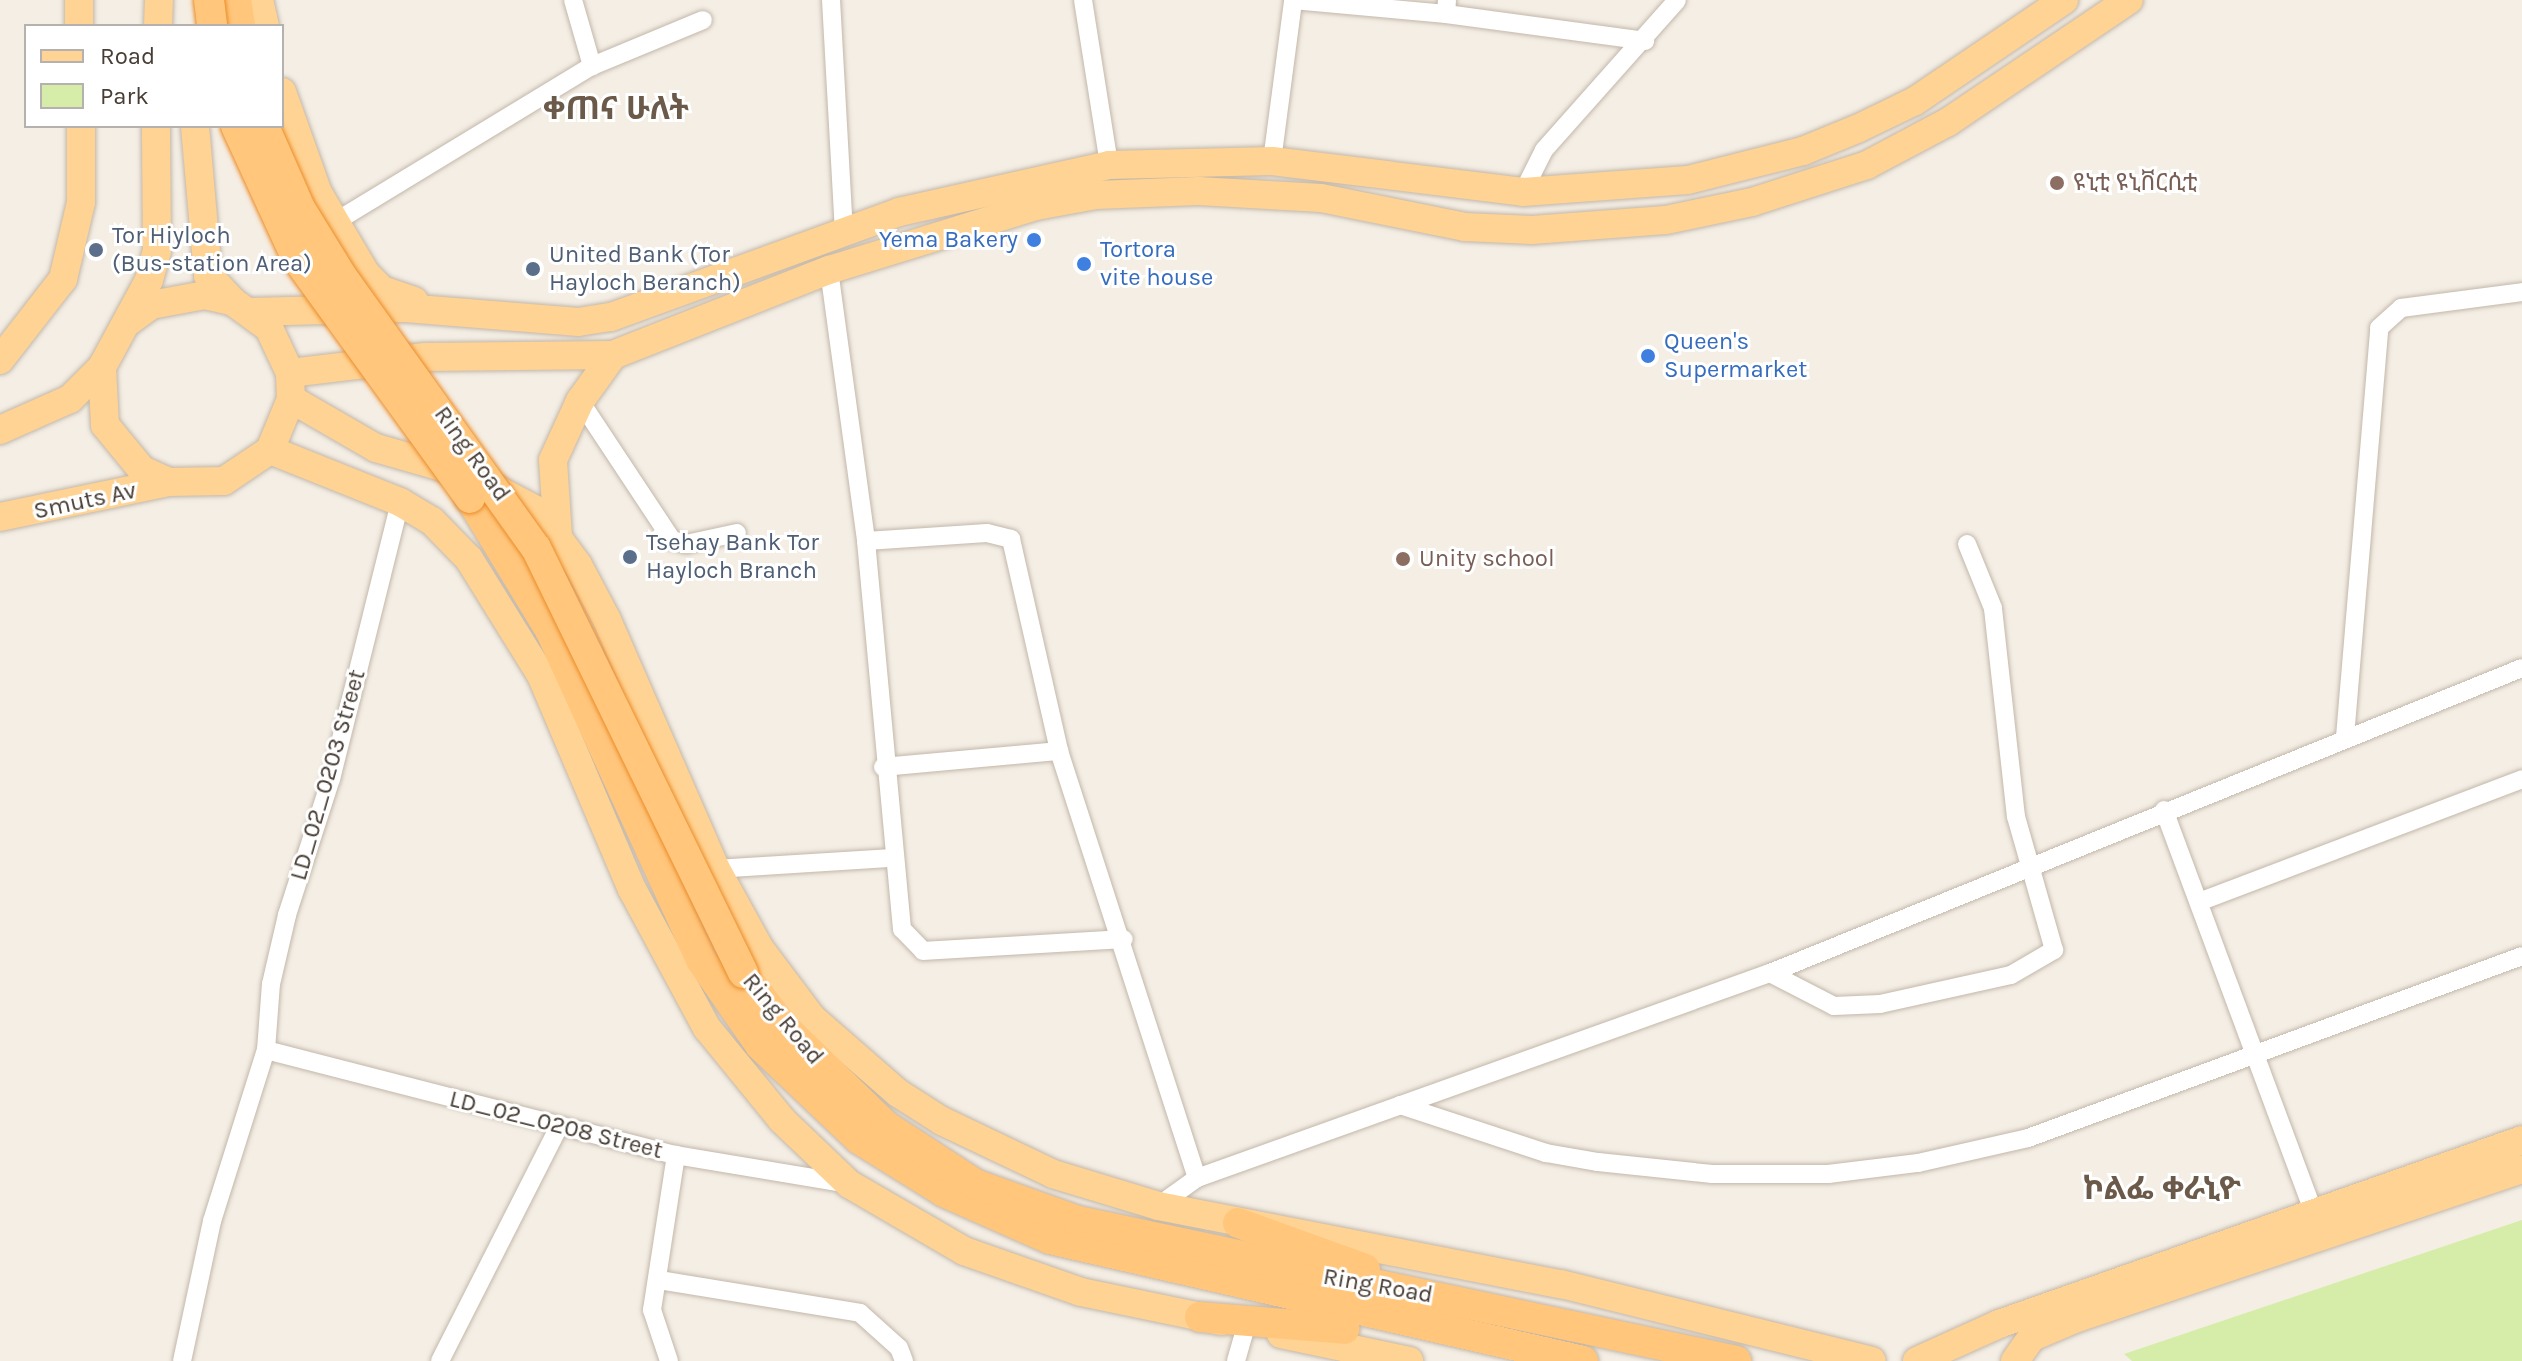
<!DOCTYPE html>
<html>
<head>
<meta charset="utf-8">
<style>
  body { margin:0 }
  #map { position:relative; width:2522px; height:1361px; overflow:hidden; background:#f4eee5; font-family:Karla,"Noto Sans Ethiopic",sans-serif }
  div>[style] { position:absolute }
  .green>* { inset:0; background:#d6eda9 }
  .roads { filter:drop-shadow(0 0 2px #c3b7a9) drop-shadow(0 0 2px #c3b7a9) }
  .minor>* { height:18px; margin:-9px; padding:0 9px; transform-origin:9px; border-radius:9px; background:#fff }
  .primary>* { height:28px; margin:-14px; padding:0 14px; transform-origin:14px; border-radius:14px; background:#ffd393 }
  .trunk>* { height:30px; margin:-15px; padding:0 15px; transform-origin:15px; border-radius:15px; background:#ffc67c }
  .bridges { filter:drop-shadow(0 0 2px #ec8c27) drop-shadow(0 0 2px #ec8c27) }
  .trunk-bridge>* { height:30px; margin:-15px; padding:0 15px; transform-origin:15px; border-radius:15px; background:#ffc67c }
  .dots>* { width:22px; height:22px; translate:-50% -50%; box-sizing:border-box; border:4px solid #fff; border-radius:50% }
  span { translate:-50% -50%; white-space:nowrap; text-align:center; line-height:1.15; -webkit-text-stroke:6px #fff; paint-order:stroke }
  .education-label { font-size:24px; color:#785e54 }
  .left { translate:0 -50%; text-align:left }
  .service-label { font-size:24px; color:#4e5e75 }
  .shop-label { font-size:24px; color:#366cbe }
  .right { translate:-100% -50%; text-align:right }
  .street-label { font-size:24px; color:#473d34 }
  .district-label { font-size:32px; color:#6b5a4a; font-weight:700 }
  .legend { position:absolute; left:24px; top:24px; width:260px; height:104px; box-sizing:border-box; background:#fff; border:2px solid #b5b1ae; margin:0; padding:10px 14px; list-style:none; font-size:24px; color:#473d34 }
  .legend li { display:flex; align-items:center; gap:16px; height:40px }
  .legend b { width:40px; border:2px solid #b5b1ae }
</style>
</head>
<body>
<div id="map">
  <div class="green">
    <div style="clip-path:polygon(2522px 1220px,2522px 1361px,2132px 1361px,2124px 1354px)"></div>
  </div>
  <div class="roads">
    <div class="minor">
      <div style="left:573px;top:0;width:69px;rotate:73.9deg"></div>
      <div style="left:831px;top:0;width:230px;rotate:86.8deg"></div>
      <div style="left:1083px;top:0;width:167px;rotate:81deg"></div>
      <div style="left:1293px;top:0;width:154px;rotate:5.2deg"></div>
      <div style="left:1447px;top:0;width:14px;rotate:94deg"></div>
      <div style="left:1446px;top:14px;width:201px;rotate:7.7deg"></div>
      <div style="left:1272px;top:161px;width:161px;rotate:-82.5deg"></div>
      <div style="left:1523px;top:192px;width:47px;rotate:-63.4deg"></div>
      <div style="left:1544px;top:150px;width:200px;rotate:-48.4deg"></div>
      <div style="left:335px;top:222px;width:301px;rotate:-31.3deg"></div>
      <div style="left:592px;top:66px;width:120px;rotate:-22.5deg"></div>
      <div style="left:829px;top:270px;width:274px;rotate:82.2deg"></div>
      <div style="left:866px;top:541px;width:390px;rotate:84.7deg"></div>
      <div style="left:902px;top:929px;width:30px;rotate:46deg"></div>
      <div style="left:923px;top:951px;width:201px;rotate:-3.4deg"></div>
      <div style="left:580px;top:401px;width:167px;rotate:56.5deg"></div>
      <div style="left:672px;top:540px;width:15px;rotate:16deg"></div>
      <div style="left:686px;top:544px;width:52px;rotate:-12.2deg"></div>
      <div style="left:866px;top:541px;width:121px;rotate:-3.8deg"></div>
      <div style="left:987px;top:533px;width:25px;rotate:14deg"></div>
      <div style="left:1011px;top:539px;width:217px;rotate:77.2deg"></div>
      <div style="left:1059px;top:751px;width:449px;rotate:72.1deg"></div>
      <div style="left:2345px;top:737px;width:410px;rotate:-85.2deg"></div>
      <div style="left:2379px;top:328px;width:30px;rotate:-42deg"></div>
      <div style="left:2401px;top:308px;width:122px;rotate:-7.5deg"></div>
      <div style="left:883px;top:767px;width:177px;rotate:-5.2deg"></div>
      <div style="left:2164px;top:810px;width:439px;rotate:69.6deg"></div>
      <div style="left:716px;top:869px;width:176px;rotate:-3.6deg"></div>
      <div style="left:2199px;top:902px;width:346px;rotate:-20.8deg"></div>
      <div style="left:1770px;top:973px;width:72px;rotate:27.3deg"></div>
      <div style="left:1834px;top:1006px;width:46px;rotate:-2.5deg"></div>
      <div style="left:1880px;top:1004px;width:134px;rotate:-12.5deg"></div>
      <div style="left:2011px;top:975px;width:50px;rotate:-30.2deg"></div>
      <div style="left:2054px;top:950px;width:138px;rotate:-105.9deg"></div>
      <div style="left:2016px;top:817px;width:210px;rotate:-96.3deg"></div>
      <div style="left:1993px;top:608px;width:69px;rotate:-112.1deg"></div>
      <div style="left:266px;top:1050px;width:423px;rotate:14.4deg"></div>
      <div style="left:676px;top:1155px;width:175px;rotate:9.5deg"></div>
      <div style="left:1400px;top:1105px;width:154px;rotate:18.2deg"></div>
      <div style="left:1546px;top:1153px;width:53px;rotate:9.8deg"></div>
      <div style="left:1598px;top:1162px;width:115px;rotate:6deg"></div>
      <div style="left:1712px;top:1174px;width:116px"></div>
      <div style="left:1828px;top:1174px;width:91px;rotate:-7deg"></div>
      <div style="left:1918px;top:1163px;width:113px;rotate:-12.8deg"></div>
      <div style="left:2028px;top:1138px;width:526px;rotate:-20.22deg"></div>
      <div style="left:1158px;top:1206px;width:48px;rotate:-35.7deg"></div>
      <div style="left:1197px;top:1178px;width:609px;rotate:-19.69deg"></div>
      <div style="left:1770px;top:973px;width:811px;rotate:-22.08deg"></div>
      <div style="left:659px;top:1280px;width:204px;rotate:9.3deg"></div>
      <div style="left:860px;top:1313px;width:52px;rotate:41.9deg"></div>
      <div style="left:899px;top:1348px;width:14px;rotate:69deg"></div>
      <div style="left:182px;top:1361px;width:143px;rotate:-77.9deg"></div>
      <div style="left:212px;top:1221px;width:179px;rotate:-72.5deg"></div>
      <div style="left:266px;top:1050px;width:66px;rotate:-85.7deg"></div>
      <div style="left:271px;top:984px;width:71px;rotate:-76.9deg"></div>
      <div style="left:287px;top:915px;width:143px;rotate:-72.1deg"></div>
      <div style="left:331px;top:779px;width:285px;rotate:-76deg"></div>
      <div style="left:440px;top:1361px;width:261px;rotate:-63.1deg"></div>
      <div style="left:669px;top:1361px;width:54px;rotate:-108.4deg"></div>
      <div style="left:652px;top:1310px;width:157px;rotate:-81.2deg"></div>
      <div style="left:1236px;top:1361px;width:35px;rotate:-74deg"></div>
    </div>
    <div class="primary">
      <div style="left:79px;top:0;width:26px;rotate:90deg"></div>
      <div style="left:259px;top:0;width:27px;rotate:77deg"></div>
      <div style="left:158px;top:26px;width:26px;rotate:-88deg"></div>
      <div style="left:282px;top:92px;width:107px;rotate:70.4deg"></div>
      <div style="left:318px;top:193px;width:94px;rotate:59.3deg"></div>
      <div style="left:366px;top:274px;width:23px;rotate:45deg"></div>
      <div style="left:382px;top:290px;width:34px;rotate:19deg"></div>
      <div style="left:195px;top:126px;width:150px;rotate:85deg"></div>
      <div style="left:208px;top:275px;width:35px;rotate:47deg"></div>
      <div style="left:250px;top:312px;width:155px;rotate:-1.5deg"></div>
      <div style="left:405px;top:308px;width:174px;rotate:4.6deg"></div>
      <div style="left:578px;top:322px;width:33px;rotate:-9deg"></div>
      <div style="left:611px;top:317px;width:307px;rotate:-20deg"></div>
      <div style="left:899px;top:212px;width:215px;rotate:-12.6deg"></div>
      <div style="left:1109px;top:165px;width:163px;rotate:-1.4deg"></div>
      <div style="left:1272px;top:161px;width:253px;rotate:7deg"></div>
      <div style="left:1523px;top:192px;width:165px;rotate:-4.2deg"></div>
      <div style="left:1688px;top:180px;width:119px;rotate:-14.2deg"></div>
      <div style="left:1803px;top:151px;width:58px;rotate:-22.2deg"></div>
      <div style="left:1857px;top:129px;width:64px;rotate:-25.8deg"></div>
      <div style="left:1915px;top:101px;width:180px;rotate:-34.1deg"></div>
      <div style="left:128px;top:322px;width:29px;rotate:-36deg"></div>
      <div style="left:151px;top:305px;width:55px;rotate:-10.5deg"></div>
      <div style="left:205px;top:295px;width:28px;rotate:13deg"></div>
      <div style="left:232px;top:301px;width:46px;rotate:36.1deg"></div>
      <div style="left:269px;top:328px;width:50px;rotate:65deg"></div>
      <div style="left:290px;top:373px;width:26px;rotate:88deg"></div>
      <div style="left:291px;top:399px;width:55px;rotate:112.4deg"></div>
      <div style="left:270px;top:450px;width:55px;rotate:146deg"></div>
      <div style="left:224px;top:481px;width:55px;rotate:179deg"></div>
      <div style="left:169px;top:482px;width:30px;rotate:-156deg"></div>
      <div style="left:142px;top:470px;width:58px;rotate:-129.4deg"></div>
      <div style="left:105px;top:425px;width:58px;rotate:-93deg"></div>
      <div style="left:102px;top:367px;width:99px;rotate:-61.6deg"></div>
      <div style="left:149px;top:280px;width:30px;rotate:-75deg"></div>
      <div style="left:157px;top:251px;width:125px;rotate:-90.5deg"></div>
      <div style="left:0;top:360px;width:103px;rotate:-52.1deg"></div>
      <div style="left:63px;top:279px;width:79px;rotate:-76.8deg"></div>
      <div style="left:81px;top:202px;width:76px;rotate:-90deg"></div>
      <div style="left:290px;top:373px;width:136px;rotate:-6.8deg"></div>
      <div style="left:425px;top:357px;width:188px;rotate:-0.6deg"></div>
      <div style="left:613px;top:355px;width:232px;rotate:-21.5deg"></div>
      <div style="left:829px;top:270px;width:217px;rotate:-17.2deg"></div>
      <div style="left:1036px;top:206px;width:61px;rotate:-10.4deg"></div>
      <div style="left:1096px;top:195px;width:102px;rotate:-2.2deg"></div>
      <div style="left:1198px;top:191px;width:123px;rotate:3.3deg"></div>
      <div style="left:1321px;top:198px;width:147px;rotate:11.4deg"></div>
      <div style="left:1465px;top:227px;width:67px;rotate:2.6deg"></div>
      <div style="left:1532px;top:230px;width:134px;rotate:-4.3deg"></div>
      <div style="left:1666px;top:220px;width:88px;rotate:-11.8deg"></div>
      <div style="left:1752px;top:202px;width:121px;rotate:-17.8deg"></div>
      <div style="left:1867px;top:165px;width:92px;rotate:-28deg"></div>
      <div style="left:1948px;top:122px;width:218px;rotate:-34deg"></div>
      <div style="left:291px;top:399px;width:98px;rotate:30deg"></div>
      <div style="left:376px;top:448px;width:98px;rotate:16deg"></div>
      <div style="left:470px;top:475px;width:77px;rotate:27.9deg"></div>
      <div style="left:538px;top:511px;width:67px;rotate:53.5deg"></div>
      <div style="left:578px;top:565px;width:62px;rotate:62.2deg"></div>
      <div style="left:607px;top:620px;width:272px;rotate:66.4deg"></div>
      <div style="left:716px;top:869px;width:91px;rotate:61.2deg"></div>
      <div style="left:760px;top:949px;width:86px;rotate:53deg"></div>
      <div style="left:812px;top:1018px;width:114px;rotate:41.1deg"></div>
      <div style="left:898px;top:1093px;width:52px;rotate:32.5deg"></div>
      <div style="left:942px;top:1121px;width:123px;rotate:25.5deg"></div>
      <div style="left:1053px;top:1174px;width:110px;rotate:16.9deg"></div>
      <div style="left:1158px;top:1206px;width:410px;rotate:11deg"></div>
      <div style="left:1561px;top:1284px;width:320px;rotate:13.9deg"></div>
      <div style="left:0;top:430px;width:77px;rotate:-23.9deg"></div>
      <div style="left:70px;top:399px;width:45px;rotate:-45deg"></div>
      <div style="left:270px;top:450px;width:140px;rotate:21.8deg"></div>
      <div style="left:400px;top:502px;width:37px;rotate:31deg"></div>
      <div style="left:432px;top:521px;width:53px;rotate:45.8deg"></div>
      <div style="left:469px;top:559px;width:137px;rotate:58.2deg"></div>
      <div style="left:541px;top:675px;width:233px;rotate:67deg"></div>
      <div style="left:632px;top:889px;width:158px;rotate:61.7deg"></div>
      <div style="left:707px;top:1028px;width:119px;rotate:50.8deg"></div>
      <div style="left:782px;top:1120px;width:93px;rotate:43.7deg"></div>
      <div style="left:849px;top:1184px;width:133px;rotate:30.2deg"></div>
      <div style="left:964px;top:1251px;width:124px;rotate:19.3deg"></div>
      <div style="left:1081px;top:1292px;width:143px;rotate:11.7deg"></div>
      <div style="left:0;top:517px;width:173px;rotate:-11.7deg"></div>
      <div style="left:558px;top:536px;width:76px;rotate:-93.8deg"></div>
      <div style="left:553px;top:460px;width:65px;rotate:-65.4deg"></div>
      <div style="left:580px;top:401px;width:57px;rotate:-54.3deg"></div>
      <div style="left:1281px;top:1334px;width:131px;rotate:11.9deg"></div>
      <div style="left:1917px;top:1361px;width:90px;rotate:-24.3deg"></div>
      <div style="left:1999px;top:1324px;width:554px;rotate:-19.38deg"></div>
      <div style="left:2015px;top:1361px;width:29px;rotate:-55deg"></div>
      <div style="left:2032px;top:1337px;width:49px;rotate:-22.9deg"></div>
      <div style="left:2077px;top:1318px;width:469px;rotate:-18.5deg"></div>
    </div>
    <div class="trunk">
      <div style="left:236px;top:0;width:26px;rotate:81deg"></div>
      <div style="left:470px;top:498px;width:154px;rotate:58.8deg"></div>
      <div style="left:550px;top:630px;width:363px;rotate:65.4deg"></div>
      <div style="left:701px;top:960px;width:103px;rotate:55.2deg"></div>
      <div style="left:760px;top:1045px;width:137px;rotate:43.5deg"></div>
      <div style="left:859px;top:1139px;width:100px;rotate:31.9deg"></div>
      <div style="left:944px;top:1192px;width:116px;rotate:23.9deg"></div>
      <div style="left:1050px;top:1239px;width:547px;rotate:12.89deg"></div>
      <div style="left:743px;top:973px;width:66px;rotate:53deg"></div>
      <div style="left:783px;top:1026px;width:144px;rotate:44.2deg"></div>
      <div style="left:886px;top:1126px;width:106px;rotate:33.1deg"></div>
      <div style="left:975px;top:1184px;width:109px;rotate:19.8deg"></div>
      <div style="left:1078px;top:1221px;width:673px;rotate:12.01deg"></div>
      <div style="left:1238px;top:1223px;width:135px;rotate:19.9deg"></div>
      <div style="left:1200px;top:1317px;width:145px;rotate:4.7deg"></div>
    </div>
  </div>
  <div class="bridges">
    <div class="trunk-bridge">
      <div style="left:209px;top:0;width:26px;rotate:83deg"></div>
      <div style="left:236px;top:126px;width:146px;rotate:65.4deg"></div>
      <div style="left:297px;top:259px;width:295px;rotate:54.1deg"></div>
      <div style="left:264px;top:126px;width:90px;rotate:66.3deg"></div>
      <div style="left:300px;top:208px;width:79px;rotate:58.5deg"></div>
      <div style="left:341px;top:275px;width:335px;rotate:54.5deg"></div>
      <div style="left:536px;top:548px;width:473px;rotate:64deg"></div>
    </div>
  </div>
  <div class="dots">
    <div style="left:2057px;top:183px;background:#8d6e63"></div>
    <div style="left:1034px;top:240px;background:#3f7fe0"></div>
    <div style="left:96px;top:250px;background:#5c6f8a"></div>
    <div style="left:1084px;top:264px;background:#3f7fe0"></div>
    <div style="left:533px;top:269px;background:#5c6f8a"></div>
    <div style="left:1648px;top:356px;background:#3f7fe0"></div>
    <div style="left:630px;top:557px;background:#5c6f8a"></div>
    <div style="left:1403px;top:559px;background:#8d6e63"></div>
  </div>
  <div class="education-label">
    <span class="left" style="left:2073px;top:183px">ዩኒቲ ዩኒቨርሲቲ</span>
    <span class="left" style="left:1419px;top:559px">Unity school</span>
  </div>
  <div class="service-label">
    <span class="left" style="left:112px;top:250px">Tor Hiyloch<br>(Bus-station Area)</span>
    <span class="left" style="left:549px;top:269px">United Bank (Tor<br>Hayloch Beranch)</span>
    <span class="left" style="left:646px;top:557px">Tsehay Bank Tor<br>Hayloch Branch</span>
  </div>
  <div class="shop-label">
    <span class="right" style="left:1018px;top:240px">Yema Bakery</span>
    <span class="left" style="left:1100px;top:264px">Tortora<br>vite house</span>
    <span class="left" style="left:1664px;top:356px">Queen's<br>Supermarket</span>
  </div>
  <div class="street-label">
    <span style="left:472px;top:454px;rotate:54deg">Ring Road</span>
    <span style="left:85px;top:501px;rotate:-12deg">Smuts Av</span>
    <span style="left:328px;top:775px;rotate:-74deg">LD_02_0203 Street</span>
    <span style="left:783px;top:1019px;rotate:50deg">Ring Road</span>
    <span style="left:556px;top:1125px;rotate:14deg">LD_02_0208 Street</span>
    <span style="left:1378px;top:1286px;rotate:10deg">Ring Road</span>
  </div>
  <div class="district-label">
    <span style="left:616px;top:109px">ቀጠና ሁለት</span>
    <span style="left:2162px;top:1189px">ኮልፌ ቀራኒዮ</span>
  </div>
  <ul class="legend">
  <li><b style="height:10px;background:#ffd393"></b>Road</li>
  <li><b style="height:22px;background:#d6eda9"></b>Park</li>
  </ul>
</div>
</body>
</html>
